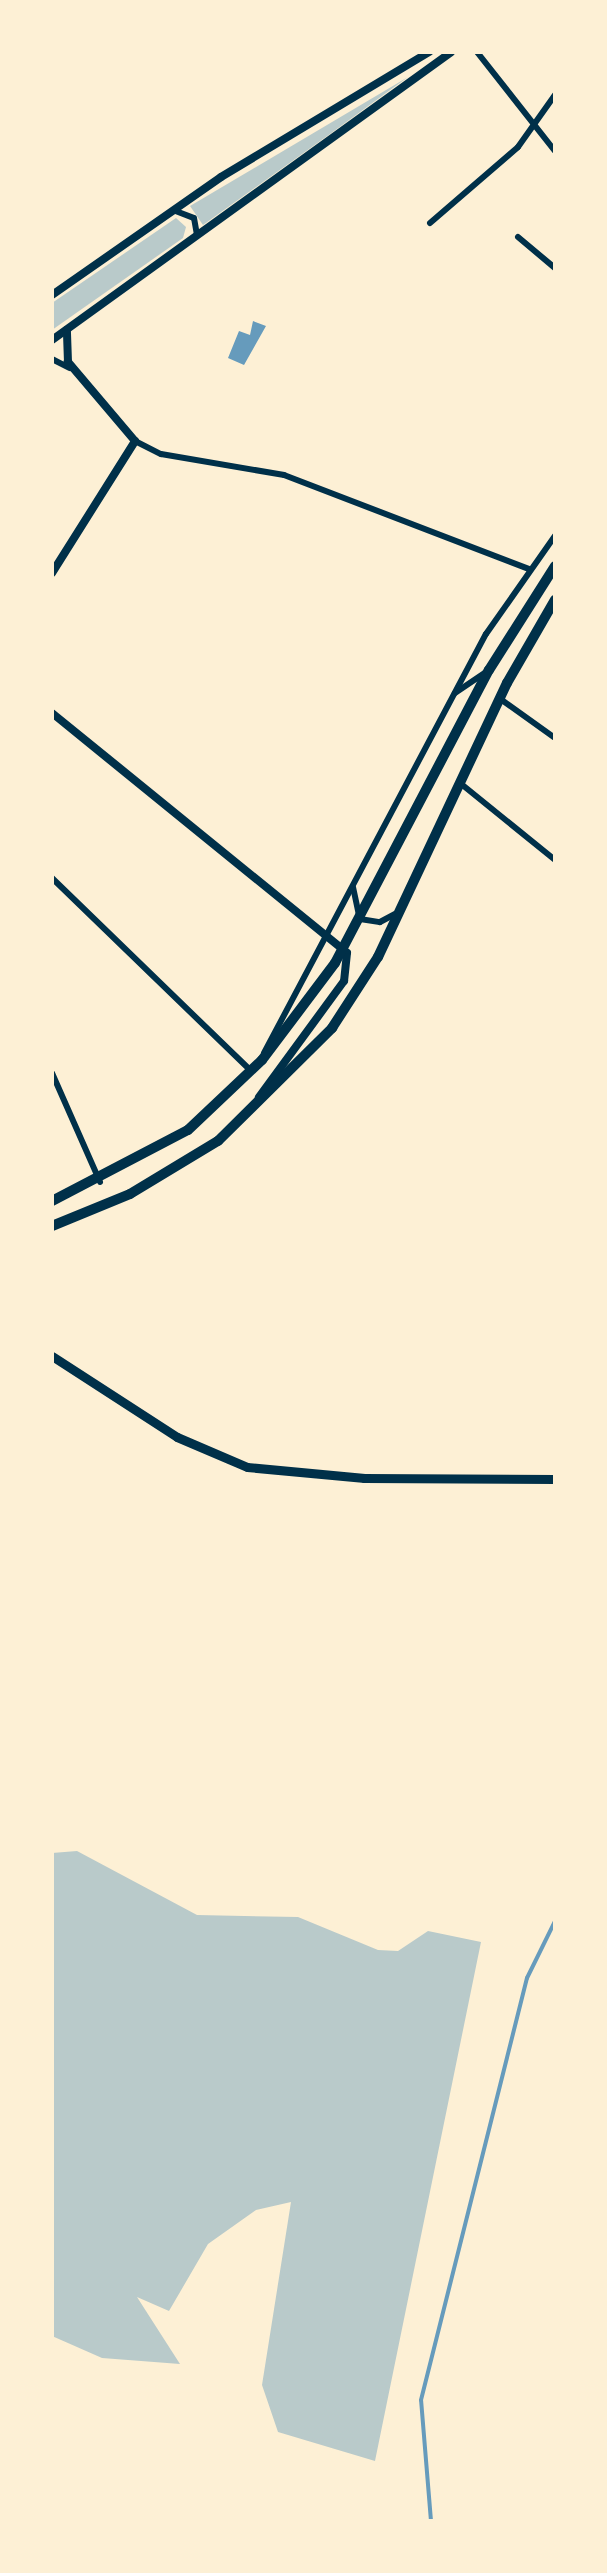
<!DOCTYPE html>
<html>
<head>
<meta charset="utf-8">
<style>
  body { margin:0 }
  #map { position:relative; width:607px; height:2573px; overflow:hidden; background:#fdf0d5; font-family:Inter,sans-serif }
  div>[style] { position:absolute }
  .green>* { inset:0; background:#b9caca }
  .water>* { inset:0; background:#669bbc }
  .stream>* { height:4px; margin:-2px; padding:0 2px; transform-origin:2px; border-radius:2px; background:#669bbc }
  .minor>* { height:6px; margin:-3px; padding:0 3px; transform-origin:3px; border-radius:3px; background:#003049 }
  .tertiary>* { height:8px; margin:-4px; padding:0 4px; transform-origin:4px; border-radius:4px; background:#003049 }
  .secondary>* { height:9px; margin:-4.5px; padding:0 4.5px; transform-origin:4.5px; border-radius:4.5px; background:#003049 }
  .primary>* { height:10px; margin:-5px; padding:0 5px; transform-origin:5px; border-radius:5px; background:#003049 }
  span { translate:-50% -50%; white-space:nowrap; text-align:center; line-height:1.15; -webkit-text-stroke:7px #fdf0d5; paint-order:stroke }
  .frame { position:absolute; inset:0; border:54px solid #fdf0d5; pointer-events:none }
</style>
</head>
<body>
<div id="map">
  <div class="green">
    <div style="clip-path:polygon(408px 77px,330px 134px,203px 225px,190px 206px)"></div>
    <div style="clip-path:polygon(176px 218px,186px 227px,183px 238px,52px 330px,52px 303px)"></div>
    <div style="clip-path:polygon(77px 1851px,197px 1915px,298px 1917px,378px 1950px,398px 1951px,428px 1931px,481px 1942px,375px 2461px,278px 2432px,262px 2385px,291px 2202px,256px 2210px,208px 2244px,169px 2311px,137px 2297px,180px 2364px,102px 2358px,52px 2336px,52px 1853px)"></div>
  </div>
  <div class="water">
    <div style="clip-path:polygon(253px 321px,266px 326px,244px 365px,228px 358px,239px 331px,250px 335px)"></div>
  </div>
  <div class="stream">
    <div style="left:431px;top:2521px;width:121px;rotate:-94.7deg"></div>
    <div style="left:421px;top:2400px;width:435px;rotate:-75.9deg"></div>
    <div style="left:527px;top:1978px;width:64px;rotate:-63.8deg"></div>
  </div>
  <div class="minor">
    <div style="left:477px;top:52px;width:126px;rotate:51.8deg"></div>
    <div style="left:173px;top:210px;width:22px;rotate:21deg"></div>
    <div style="left:194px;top:218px;width:17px;rotate:80deg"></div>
    <div style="left:430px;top:223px;width:116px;rotate:-40.8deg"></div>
    <div style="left:518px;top:147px;width:64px;rotate:-54.6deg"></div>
    <div style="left:518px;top:237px;width:48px;rotate:40deg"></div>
    <div style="left:52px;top:359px;width:20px;rotate:27deg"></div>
    <div style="left:135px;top:441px;width:29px;rotate:27deg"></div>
    <div style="left:161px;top:454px;width:125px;rotate:9.7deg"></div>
    <div style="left:284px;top:475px;width:262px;rotate:21deg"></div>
    <div style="left:455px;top:693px;width:37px;rotate:-34deg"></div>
    <div style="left:499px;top:698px;width:69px;rotate:35.5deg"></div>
    <div style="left:460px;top:783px;width:122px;rotate:39deg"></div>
    <div style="left:52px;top:878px;width:277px;rotate:44.1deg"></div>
    <div style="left:353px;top:887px;width:33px;rotate:78deg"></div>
    <div style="left:360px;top:919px;width:20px;rotate:9deg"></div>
    <div style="left:380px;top:922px;width:17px;rotate:-28deg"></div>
    <div style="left:264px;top:1053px;width:474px;rotate:-62.1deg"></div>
    <div style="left:486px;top:634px;width:120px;rotate:-54.9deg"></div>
    <div style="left:52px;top:1073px;width:119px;rotate:66.2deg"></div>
  </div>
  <div class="tertiary">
    <div style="left:52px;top:295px;width:206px;rotate:-34.9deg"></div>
    <div style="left:221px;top:177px;width:243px;rotate:-31deg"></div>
    <div style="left:52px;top:340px;width:492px;rotate:-35.8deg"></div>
    <div style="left:52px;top:573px;width:156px;rotate:-57.8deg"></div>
    <div style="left:135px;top:441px;width:104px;rotate:-130.3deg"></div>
    <div style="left:68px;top:362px;width:32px;rotate:-92deg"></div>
    <div style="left:52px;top:713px;width:380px;rotate:39.1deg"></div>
    <div style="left:347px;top:953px;width:28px;rotate:96deg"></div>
    <div style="left:344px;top:981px;width:144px;rotate:126.2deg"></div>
  </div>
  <div class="secondary">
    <div style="left:52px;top:1356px;width:149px;rotate:32.9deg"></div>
    <div style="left:177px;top:1437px;width:76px;rotate:23.2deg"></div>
    <div style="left:247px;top:1467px;width:118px;rotate:5.4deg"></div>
    <div style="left:364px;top:1478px;width:191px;rotate:0.3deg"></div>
  </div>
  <div class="primary">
    <div style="left:52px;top:1201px;width:153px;rotate:-27.6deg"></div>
    <div style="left:188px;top:1130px;width:102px;rotate:-43.4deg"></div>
    <div style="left:262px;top:1060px;width:121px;rotate:-53deg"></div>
    <div style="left:335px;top:963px;width:331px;rotate:-62.3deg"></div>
    <div style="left:489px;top:670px;width:123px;rotate:-57.6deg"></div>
    <div style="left:52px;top:1226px;width:84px;rotate:-22.3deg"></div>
    <div style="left:130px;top:1194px;width:103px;rotate:-31.1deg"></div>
    <div style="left:218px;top:1141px;width:161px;rotate:-44.7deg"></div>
    <div style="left:332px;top:1028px;width:85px;rotate:-57.1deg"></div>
    <div style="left:378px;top:957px;width:303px;rotate:-64.8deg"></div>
    <div style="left:507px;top:683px;width:96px;rotate:-60deg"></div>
  </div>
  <div class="frame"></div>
</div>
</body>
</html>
